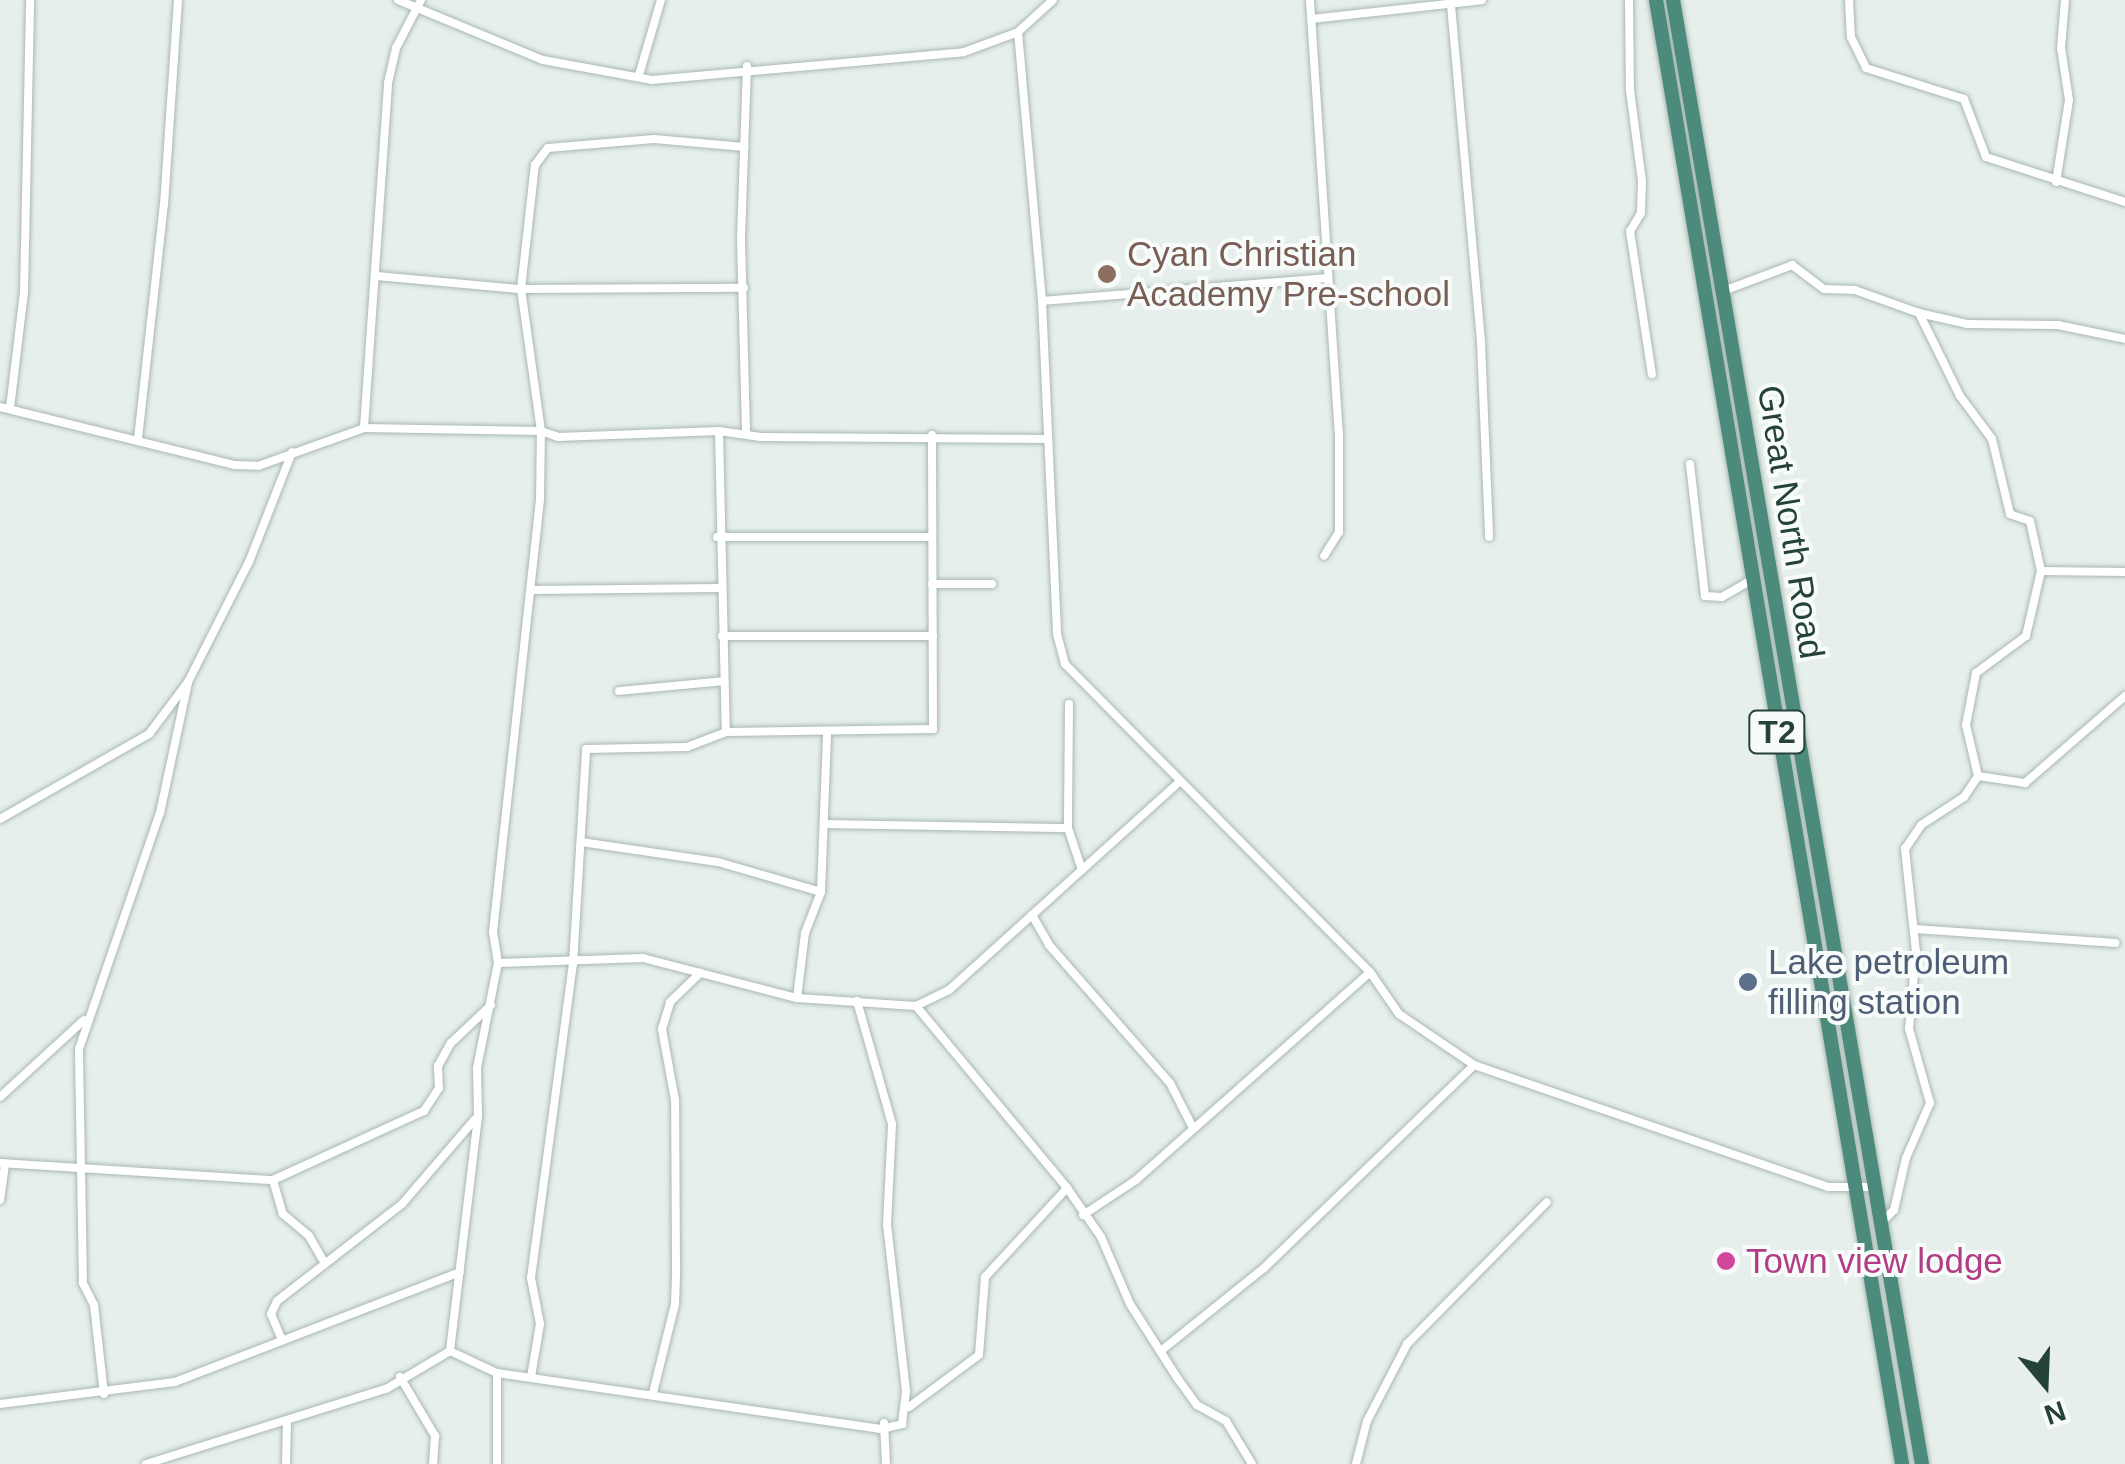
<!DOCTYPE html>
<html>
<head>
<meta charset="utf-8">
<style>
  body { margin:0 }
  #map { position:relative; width:2125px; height:1464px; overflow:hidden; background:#e6efeb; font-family:Helvetica,sans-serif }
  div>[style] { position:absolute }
  .roads { filter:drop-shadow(0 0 2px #a8b8b2) drop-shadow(0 0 2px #a8b8b2) }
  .minor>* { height:8px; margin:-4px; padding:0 4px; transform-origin:4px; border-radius:4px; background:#fff }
  .trunk>* { height:14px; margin:-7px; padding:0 7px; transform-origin:7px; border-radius:7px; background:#4c8a7c }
  .dots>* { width:28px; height:28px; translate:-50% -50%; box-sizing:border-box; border:5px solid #f7fbf9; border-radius:50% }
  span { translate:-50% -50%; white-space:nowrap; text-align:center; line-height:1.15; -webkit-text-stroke:8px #f7fbf9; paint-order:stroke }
  .shield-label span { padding:2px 8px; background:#f7fbf9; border:2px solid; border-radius:8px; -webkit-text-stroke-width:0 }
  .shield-label { font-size:32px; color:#24423a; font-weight:700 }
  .education-label { font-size:35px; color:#785e54 }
  .left { translate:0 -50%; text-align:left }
  .street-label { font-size:35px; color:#24423a }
  .service-label { font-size:35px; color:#4e5e75 }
  .hotel-label { font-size:35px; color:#b23c85 }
  .north { position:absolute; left:1995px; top:1334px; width:100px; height:100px; -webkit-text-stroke:8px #f7fbf9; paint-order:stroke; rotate:161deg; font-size:28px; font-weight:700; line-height:40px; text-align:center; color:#24423a }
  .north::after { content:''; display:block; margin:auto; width:35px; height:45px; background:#24423a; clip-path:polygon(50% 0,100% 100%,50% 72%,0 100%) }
</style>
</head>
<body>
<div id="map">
  <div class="roads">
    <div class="minor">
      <div style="left:398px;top:0;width:157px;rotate:22.5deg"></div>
      <div style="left:543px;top:60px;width:111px;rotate:10.4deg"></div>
      <div style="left:652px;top:80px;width:313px;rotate:-5.1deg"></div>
      <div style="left:964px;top:52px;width:58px;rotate:-20.3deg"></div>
      <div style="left:1018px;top:32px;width:47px;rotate:-42.4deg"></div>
      <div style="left:1310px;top:0;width:433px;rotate:86.2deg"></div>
      <div style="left:1339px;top:432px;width:100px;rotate:90deg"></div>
      <div style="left:1339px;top:532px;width:28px;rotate:122deg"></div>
      <div style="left:1629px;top:0;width:90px;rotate:89.4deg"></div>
      <div style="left:1630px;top:90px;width:92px;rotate:82.5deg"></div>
      <div style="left:1642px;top:181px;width:32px;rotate:92deg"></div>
      <div style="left:1641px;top:213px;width:21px;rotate:121deg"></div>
      <div style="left:1630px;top:231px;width:145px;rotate:81.3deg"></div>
      <div style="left:1849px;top:0;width:37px;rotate:87deg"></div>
      <div style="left:1851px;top:37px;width:34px;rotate:64deg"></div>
      <div style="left:1866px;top:68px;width:103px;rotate:17.6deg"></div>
      <div style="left:1964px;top:99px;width:62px;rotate:69.2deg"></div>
      <div style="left:1986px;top:157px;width:146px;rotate:17.9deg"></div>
      <div style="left:1451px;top:5px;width:339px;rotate:84.9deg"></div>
      <div style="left:1481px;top:343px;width:194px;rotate:87.6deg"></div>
      <div style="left:1311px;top:19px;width:172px;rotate:-6.3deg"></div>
      <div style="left:1018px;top:32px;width:270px;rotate:84.9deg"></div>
      <div style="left:1042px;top:301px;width:333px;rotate:87.4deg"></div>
      <div style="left:1057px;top:634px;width:31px;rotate:75deg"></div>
      <div style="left:1065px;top:664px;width:433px;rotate:45.3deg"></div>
      <div style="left:1370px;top:972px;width:51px;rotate:55.4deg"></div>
      <div style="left:1399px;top:1014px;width:91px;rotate:34.2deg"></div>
      <div style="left:1474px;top:1065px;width:374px;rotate:19deg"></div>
      <div style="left:1828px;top:1187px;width:45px"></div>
      <div style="left:639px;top:75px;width:78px;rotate:-73.7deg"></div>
      <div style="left:2056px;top:182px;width:83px;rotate:-81deg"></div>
      <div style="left:2069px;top:100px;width:53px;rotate:-98.7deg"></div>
      <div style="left:2061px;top:48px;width:48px;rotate:-85.2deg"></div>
      <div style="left:377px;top:276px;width:145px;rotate:5.2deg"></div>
      <div style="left:521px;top:289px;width:223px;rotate:-0.3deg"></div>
      <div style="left:1726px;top:290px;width:71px;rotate:-20.7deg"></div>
      <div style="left:1792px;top:265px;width:40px;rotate:37deg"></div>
      <div style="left:1824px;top:289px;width:31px;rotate:2deg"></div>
      <div style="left:1855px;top:290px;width:68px;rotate:19.8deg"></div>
      <div style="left:1919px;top:313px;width:49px;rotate:12.9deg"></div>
      <div style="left:1967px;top:324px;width:91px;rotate:0.6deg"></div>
      <div style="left:2058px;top:325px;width:68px;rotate:11.8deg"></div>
      <div style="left:1042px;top:301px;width:284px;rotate:-4.6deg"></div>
      <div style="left:0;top:407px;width:242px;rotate:13.9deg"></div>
      <div style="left:235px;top:465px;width:23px;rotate:2deg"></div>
      <div style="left:258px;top:466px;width:113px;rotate:-19.7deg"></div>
      <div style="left:364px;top:428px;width:177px;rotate:1deg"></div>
      <div style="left:541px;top:431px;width:18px;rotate:19deg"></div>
      <div style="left:558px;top:437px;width:161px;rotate:-2.1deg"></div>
      <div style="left:719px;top:431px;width:42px;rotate:8.1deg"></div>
      <div style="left:761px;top:437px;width:287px;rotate:0.4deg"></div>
      <div style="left:10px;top:408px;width:117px;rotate:-83.1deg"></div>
      <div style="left:24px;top:292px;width:292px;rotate:-88.8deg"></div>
      <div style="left:364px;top:428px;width:346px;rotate:-86deg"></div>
      <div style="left:388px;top:83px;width:36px;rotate:-77deg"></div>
      <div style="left:396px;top:48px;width:54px;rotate:-62.5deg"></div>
      <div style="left:719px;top:431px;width:301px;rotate:88.7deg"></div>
      <div style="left:746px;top:431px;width:193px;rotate:-91.5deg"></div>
      <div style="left:741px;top:238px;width:172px;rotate:-88deg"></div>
      <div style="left:138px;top:439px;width:235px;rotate:-83.7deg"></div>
      <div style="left:164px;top:205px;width:205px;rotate:-86.1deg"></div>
      <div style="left:1690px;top:464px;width:133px;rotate:83.5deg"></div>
      <div style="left:1705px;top:596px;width:17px;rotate:3deg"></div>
      <div style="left:1722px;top:597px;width:34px;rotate:-30deg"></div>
      <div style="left:717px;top:537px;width:215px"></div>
      <div style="left:2041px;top:571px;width:84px;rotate:0.7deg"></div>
      <div style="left:932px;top:584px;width:60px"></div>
      <div style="left:533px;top:590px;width:185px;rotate:-0.6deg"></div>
      <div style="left:722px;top:636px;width:211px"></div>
      <div style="left:619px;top:691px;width:105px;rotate:-5.4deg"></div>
      <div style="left:1069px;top:704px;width:124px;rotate:90.5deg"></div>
      <div style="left:1068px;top:828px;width:44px;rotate:71.6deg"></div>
      <div style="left:1978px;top:776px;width:48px;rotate:8.5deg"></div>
      <div style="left:2025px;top:783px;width:133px;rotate:-41deg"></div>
      <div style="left:0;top:819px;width:172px;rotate:-29.7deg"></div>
      <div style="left:149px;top:734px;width:65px;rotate:-53.1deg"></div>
      <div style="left:188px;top:682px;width:135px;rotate:-63.1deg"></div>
      <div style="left:249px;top:562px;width:118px;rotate:-68.6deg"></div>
      <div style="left:828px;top:824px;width:240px;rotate:1deg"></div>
      <div style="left:581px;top:842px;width:138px;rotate:8.3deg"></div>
      <div style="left:718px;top:862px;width:107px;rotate:16.2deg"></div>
      <div style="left:1032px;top:915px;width:34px;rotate:60deg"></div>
      <div style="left:1049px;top:945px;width:184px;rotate:48.8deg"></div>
      <div style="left:1170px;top:1083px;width:51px;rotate:62.9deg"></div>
      <div style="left:1915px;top:929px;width:201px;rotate:4deg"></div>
      <div style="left:498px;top:963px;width:145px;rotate:-2deg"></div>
      <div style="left:643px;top:958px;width:159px;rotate:14.6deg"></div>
      <div style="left:797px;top:998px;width:119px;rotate:3.8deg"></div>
      <div style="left:916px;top:1006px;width:37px;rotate:-26deg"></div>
      <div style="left:949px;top:990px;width:309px;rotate:-42.1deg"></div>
      <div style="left:797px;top:998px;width:65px;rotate:-83deg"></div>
      <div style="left:805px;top:933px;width:44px;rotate:-68.7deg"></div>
      <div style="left:821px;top:892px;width:157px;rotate:-87.8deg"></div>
      <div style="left:916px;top:1006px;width:236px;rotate:50.3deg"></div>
      <div style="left:1067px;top:1188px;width:60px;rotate:55.2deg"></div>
      <div style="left:1101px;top:1237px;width:73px;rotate:66.6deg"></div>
      <div style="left:1130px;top:1304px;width:89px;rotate:57.4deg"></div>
      <div style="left:1178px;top:1379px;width:32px;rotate:54deg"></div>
      <div style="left:1197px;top:1405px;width:33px;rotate:29deg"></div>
      <div style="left:1226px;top:1421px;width:50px;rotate:58.8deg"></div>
      <div style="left:0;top:1097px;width:114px;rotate:-42.5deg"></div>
      <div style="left:0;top:1163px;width:274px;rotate:3.6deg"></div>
      <div style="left:273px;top:1180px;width:166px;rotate:-24.6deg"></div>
      <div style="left:424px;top:1111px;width:27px;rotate:-57deg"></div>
      <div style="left:439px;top:1088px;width:22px;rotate:-93deg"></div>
      <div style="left:438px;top:1066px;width:26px;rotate:-61deg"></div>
      <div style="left:451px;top:1043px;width:55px;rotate:-43.5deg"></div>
      <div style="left:273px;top:1180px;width:35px;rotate:74deg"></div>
      <div style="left:283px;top:1214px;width:34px;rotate:40deg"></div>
      <div style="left:309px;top:1236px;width:30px;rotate:60deg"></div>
      <div style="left:0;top:1200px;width:37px;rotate:-82deg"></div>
      <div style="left:1083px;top:1215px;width:64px;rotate:-33.4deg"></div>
      <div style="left:1136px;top:1180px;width:313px;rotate:-41.6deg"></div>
      <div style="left:1885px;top:1219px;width:13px;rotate:-45deg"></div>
      <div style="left:1894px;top:1210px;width:53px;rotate:-77deg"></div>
      <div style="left:1906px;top:1158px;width:60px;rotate:-66.4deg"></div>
      <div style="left:1930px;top:1103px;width:77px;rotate:-105.8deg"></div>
      <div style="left:1909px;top:1029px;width:77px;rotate:-84.8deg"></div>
      <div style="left:1916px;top:952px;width:104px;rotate:-96.1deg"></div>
      <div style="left:1905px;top:849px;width:29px;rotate:-56deg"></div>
      <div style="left:1921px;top:825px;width:51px;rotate:-33.1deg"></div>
      <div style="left:1964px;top:797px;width:25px;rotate:-56deg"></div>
      <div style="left:1978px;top:776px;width:52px;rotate:-103.2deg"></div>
      <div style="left:1966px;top:725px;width:53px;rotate:-79.1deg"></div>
      <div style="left:1976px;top:673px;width:62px;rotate:-36.5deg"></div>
      <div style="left:2026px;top:636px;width:67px;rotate:-77deg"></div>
      <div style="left:2041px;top:571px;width:51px;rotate:-102.4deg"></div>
      <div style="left:2030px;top:521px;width:21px;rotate:-161deg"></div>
      <div style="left:2010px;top:514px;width:77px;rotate:-103.5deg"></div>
      <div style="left:1992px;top:439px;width:54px;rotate:-126.7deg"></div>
      <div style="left:1960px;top:396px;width:93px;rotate:-116.3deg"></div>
      <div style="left:282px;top:1340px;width:28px;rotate:-113deg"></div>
      <div style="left:271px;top:1314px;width:14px;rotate:-65deg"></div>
      <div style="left:277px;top:1301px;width:158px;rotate:-37.8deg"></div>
      <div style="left:402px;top:1204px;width:112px;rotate:-49.3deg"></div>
      <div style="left:1162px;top:1350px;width:131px;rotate:-38.8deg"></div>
      <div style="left:1264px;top:1268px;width:292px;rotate:-44deg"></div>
      <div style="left:450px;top:1351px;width:238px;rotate:-83.2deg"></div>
      <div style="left:478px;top:1115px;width:47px;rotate:-91.2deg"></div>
      <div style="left:477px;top:1068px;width:107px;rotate:-78.7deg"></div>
      <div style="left:498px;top:963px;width:31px;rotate:-99deg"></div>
      <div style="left:493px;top:932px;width:435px;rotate:-83.8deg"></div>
      <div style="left:540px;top:500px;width:69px;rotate:-89.2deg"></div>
      <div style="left:541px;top:431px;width:143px;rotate:-98deg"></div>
      <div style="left:521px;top:289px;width:125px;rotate:-83.6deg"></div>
      <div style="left:535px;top:165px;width:21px;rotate:-53deg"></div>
      <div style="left:548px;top:148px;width:106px;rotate:-4.9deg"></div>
      <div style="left:654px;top:139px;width:91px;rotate:5deg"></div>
      <div style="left:450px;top:1351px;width:52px;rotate:25.1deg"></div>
      <div style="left:497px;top:1373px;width:388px;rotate:8.3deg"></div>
      <div style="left:881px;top:1429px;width:22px;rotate:-13deg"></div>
      <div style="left:902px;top:1424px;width:33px;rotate:-83deg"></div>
      <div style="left:906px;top:1391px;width:168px;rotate:-96.5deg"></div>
      <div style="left:887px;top:1224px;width:100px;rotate:-87.1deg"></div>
      <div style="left:892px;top:1124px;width:128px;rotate:-105.9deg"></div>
      <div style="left:400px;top:1377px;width:69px;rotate:59.3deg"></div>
      <div style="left:435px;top:1436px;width:28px;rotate:94deg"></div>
      <div style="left:531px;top:1377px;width:54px;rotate:-80.4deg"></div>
      <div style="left:540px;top:1324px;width:47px;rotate:-101.1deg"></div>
      <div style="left:531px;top:1278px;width:317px;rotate:-82.4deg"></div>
      <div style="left:573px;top:964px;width:215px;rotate:-86.5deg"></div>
      <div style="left:586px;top:749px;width:101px;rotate:-1.1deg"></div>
      <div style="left:687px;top:747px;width:42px;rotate:-21deg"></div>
      <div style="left:726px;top:732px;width:207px;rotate:-0.8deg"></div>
      <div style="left:933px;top:729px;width:294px;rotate:-90.2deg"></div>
      <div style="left:653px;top:1393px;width:92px;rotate:-76.1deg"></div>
      <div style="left:675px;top:1304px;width:36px;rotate:-88deg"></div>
      <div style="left:676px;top:1268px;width:168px;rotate:-90.3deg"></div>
      <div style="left:675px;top:1100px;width:72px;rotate:-100.4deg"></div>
      <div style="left:662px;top:1029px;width:28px;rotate:-73deg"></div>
      <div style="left:670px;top:1002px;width:42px;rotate:-44deg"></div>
      <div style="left:104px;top:1394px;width:90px;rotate:-96.4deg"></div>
      <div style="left:94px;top:1305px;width:25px;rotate:-117deg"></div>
      <div style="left:83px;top:1283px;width:234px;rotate:-91deg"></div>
      <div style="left:79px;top:1049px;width:250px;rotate:-71.1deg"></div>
      <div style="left:160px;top:813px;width:134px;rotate:-77.9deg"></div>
      <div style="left:0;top:1404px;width:176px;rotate:-7.2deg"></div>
      <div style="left:175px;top:1382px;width:305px;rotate:-21.1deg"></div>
      <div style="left:909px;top:1407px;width:87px;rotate:-36.6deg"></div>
      <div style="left:979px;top:1355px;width:78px;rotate:-85.6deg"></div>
      <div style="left:985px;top:1277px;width:121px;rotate:-47.3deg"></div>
      <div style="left:884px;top:1423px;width:41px;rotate:87.2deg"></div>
      <div style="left:146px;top:1464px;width:251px;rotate:-17.4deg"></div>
      <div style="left:386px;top:1389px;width:74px;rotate:-30.7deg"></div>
      <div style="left:286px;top:1464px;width:41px;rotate:-88.6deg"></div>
      <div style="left:497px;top:1464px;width:91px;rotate:-90deg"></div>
      <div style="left:1356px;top:1464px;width:44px;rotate:-75.7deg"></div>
      <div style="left:1367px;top:1421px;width:87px;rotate:-62.5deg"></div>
      <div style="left:1407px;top:1344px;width:199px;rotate:-45.4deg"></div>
    </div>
    <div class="trunk">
      <div style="left:1656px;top:0;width:1485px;rotate:80.46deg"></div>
      <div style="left:1673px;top:0;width:1485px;rotate:80.35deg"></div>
    </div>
  </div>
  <div class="dots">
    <div style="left:1107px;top:274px;background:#8d6e63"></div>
    <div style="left:1748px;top:982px;background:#5c6f8a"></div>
    <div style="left:1726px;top:1261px;background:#d1479c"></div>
  </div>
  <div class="shield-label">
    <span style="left:1777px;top:732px">T2</span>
  </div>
  <div class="education-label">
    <span class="left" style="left:1127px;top:274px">Cyan Christian<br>Academy Pre-school</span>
  </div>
  <div class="street-label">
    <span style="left:1791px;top:522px;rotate:81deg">Great North Road</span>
  </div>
  <div class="service-label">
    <span class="left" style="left:1768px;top:982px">Lake petroleum<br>filling station</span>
  </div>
  <div class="hotel-label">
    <span class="left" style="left:1746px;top:1261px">Town view lodge</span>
  </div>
  <div class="north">N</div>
</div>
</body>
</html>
